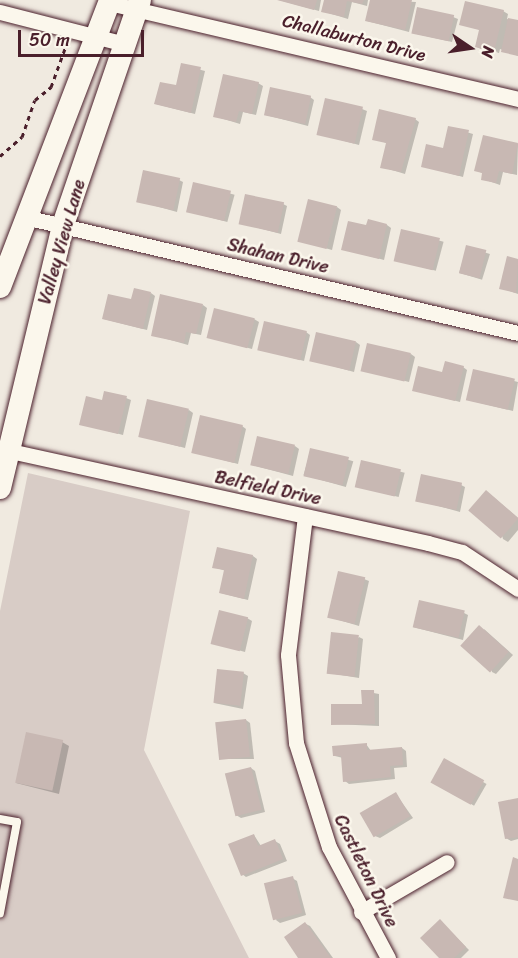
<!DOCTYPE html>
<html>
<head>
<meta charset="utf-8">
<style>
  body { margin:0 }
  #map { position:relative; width:518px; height:958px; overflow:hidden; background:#f0eae0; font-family:Sriracha,sans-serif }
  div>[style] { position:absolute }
  .green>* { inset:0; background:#d8ccc6 }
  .shadow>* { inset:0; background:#0003; transform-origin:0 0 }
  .building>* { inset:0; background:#c8b8b3; transform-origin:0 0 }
  .path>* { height:3px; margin-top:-1.5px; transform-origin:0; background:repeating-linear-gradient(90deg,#4a1f2b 0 4.5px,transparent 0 9px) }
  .roads { filter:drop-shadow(0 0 2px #4a1f2b) drop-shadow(0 0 2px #4a1f2b) }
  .service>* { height:8px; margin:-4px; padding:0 4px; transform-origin:4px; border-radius:4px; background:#fbf7ec }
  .minor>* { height:15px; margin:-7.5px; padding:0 7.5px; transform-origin:7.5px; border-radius:7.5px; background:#fbf7ec }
  .secondary>* { height:22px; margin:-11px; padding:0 11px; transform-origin:11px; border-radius:11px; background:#fbf7ec }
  span { translate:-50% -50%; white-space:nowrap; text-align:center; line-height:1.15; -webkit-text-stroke:5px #fbf7ec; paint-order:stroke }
  .street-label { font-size:18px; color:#4a1f2b }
  .north { position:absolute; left:440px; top:18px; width:60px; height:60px; -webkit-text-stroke:4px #fbf7ec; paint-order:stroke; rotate:103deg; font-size:16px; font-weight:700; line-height:24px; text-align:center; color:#4a1f2b }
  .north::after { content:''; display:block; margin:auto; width:21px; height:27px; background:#4a1f2b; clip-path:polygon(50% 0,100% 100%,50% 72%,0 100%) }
  .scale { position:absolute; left:18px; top:30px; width:126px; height:27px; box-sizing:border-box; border:3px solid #4a1f2b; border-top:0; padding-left:8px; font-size:18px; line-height:21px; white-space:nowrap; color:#4a1f2b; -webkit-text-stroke:4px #fbf7ec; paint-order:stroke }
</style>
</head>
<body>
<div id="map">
  <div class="green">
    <div style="clip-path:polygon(28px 473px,190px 511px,144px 750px,249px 958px,0 958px,0 611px)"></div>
  </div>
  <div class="shadow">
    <div style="clip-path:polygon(279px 0,321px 0,319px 11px)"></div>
    <div style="clip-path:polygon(325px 0,368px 0,367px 6px,352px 2px,348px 19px,322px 11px)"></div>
    <div style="clip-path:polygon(372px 0,416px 2px,409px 32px,367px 21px)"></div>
    <div style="clip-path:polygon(503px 11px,508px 14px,507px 19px,518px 22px,518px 56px,500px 49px,499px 53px,481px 49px,477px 47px,481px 30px,461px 24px)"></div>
    <div style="clip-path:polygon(453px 17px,458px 19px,452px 42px,417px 34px)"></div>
    <div style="clip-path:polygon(182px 65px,205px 71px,195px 114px,156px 104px,177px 87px)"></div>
    <div style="clip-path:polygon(258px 83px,263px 86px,256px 115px,243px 112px,240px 124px,214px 116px)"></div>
    <div style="clip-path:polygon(310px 97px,314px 100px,308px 126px,266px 115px)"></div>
    <div style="clip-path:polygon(362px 109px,367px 111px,359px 145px,319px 134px)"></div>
    <div style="clip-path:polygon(415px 119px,419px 122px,405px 174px,382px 167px,387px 143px,374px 139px)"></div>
    <div style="clip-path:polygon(449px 127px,473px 134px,463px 177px,423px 166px,444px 150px)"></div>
    <div style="clip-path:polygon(484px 137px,518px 144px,517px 175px,503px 172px,500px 185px,483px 179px,484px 174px,476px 170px)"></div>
    <div style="clip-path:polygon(179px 180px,183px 182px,177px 212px,138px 201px)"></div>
    <div style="left:194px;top:184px;width:42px;height:28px;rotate:15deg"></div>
    <div style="clip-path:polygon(283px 204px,287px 206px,281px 234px,240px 223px)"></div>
    <div style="clip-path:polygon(337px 207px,341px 210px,332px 250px,300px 241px)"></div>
    <div style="clip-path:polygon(387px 225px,391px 228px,384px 260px,343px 249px,368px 227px)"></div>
    <div style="left:403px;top:231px;width:42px;height:30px;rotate:15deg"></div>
    <div style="left:467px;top:247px;width:24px;height:27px;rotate:17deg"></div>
    <div style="clip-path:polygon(508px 258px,518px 260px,518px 294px,501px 288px)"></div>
    <div style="clip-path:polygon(151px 293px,155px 296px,147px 330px,104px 319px)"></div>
    <div style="clip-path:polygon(203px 305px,207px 308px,201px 335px,191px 333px,188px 345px,153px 335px)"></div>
    <div style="clip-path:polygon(254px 319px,259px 322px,252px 349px,208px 337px)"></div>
    <div style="clip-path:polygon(306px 332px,310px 335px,304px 361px,259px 349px)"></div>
    <div style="clip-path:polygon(356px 342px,360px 345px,354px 372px,311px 360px)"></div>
    <div style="clip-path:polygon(411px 354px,415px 357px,409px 382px,362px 370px)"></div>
    <div style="clip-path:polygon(463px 367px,467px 370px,460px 402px,414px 390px)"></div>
    <div style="clip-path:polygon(474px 371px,518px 382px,513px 411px,472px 401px)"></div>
    <div style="clip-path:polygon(126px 398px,131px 400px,123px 435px,81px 424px,103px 402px)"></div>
    <div style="clip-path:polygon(189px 410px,193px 413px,185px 448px,140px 436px)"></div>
    <div style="clip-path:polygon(242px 426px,246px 429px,238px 464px,193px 452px)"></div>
    <div style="clip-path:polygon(295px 446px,299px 449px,293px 476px,252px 465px)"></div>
    <div style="left:311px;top:449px;width:44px;height:27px;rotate:16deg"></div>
    <div style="left:362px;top:462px;width:44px;height:25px;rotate:14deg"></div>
    <div style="clip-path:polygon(461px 485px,465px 487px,460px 512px,417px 500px)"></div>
    <div style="clip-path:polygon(491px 495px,518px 518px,518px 530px,508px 542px,503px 539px)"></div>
    <div style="clip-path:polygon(253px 556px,257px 559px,248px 600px,221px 593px,226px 571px,214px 567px)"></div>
    <div style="clip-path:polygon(364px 579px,369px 581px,359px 626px,329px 617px)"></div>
    <div style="clip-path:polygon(464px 613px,468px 615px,463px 640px,413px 627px)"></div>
    <div style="clip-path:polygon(247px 618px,252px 621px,245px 652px,213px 643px)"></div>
    <div style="clip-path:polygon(484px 629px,513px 655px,496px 674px,492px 672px)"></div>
    <div style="clip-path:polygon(359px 637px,363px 639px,359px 678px,329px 673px)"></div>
    <div style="clip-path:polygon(243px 673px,248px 676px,243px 709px,214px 703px)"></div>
    <div style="clip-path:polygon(363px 691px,379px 694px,379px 726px,332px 724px,363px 705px)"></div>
    <div style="clip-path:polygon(246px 720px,250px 723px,254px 759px,220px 759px)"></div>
    <div style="clip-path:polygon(62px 742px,69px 746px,59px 794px,16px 783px)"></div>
    <div style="clip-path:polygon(366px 744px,371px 751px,402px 748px,406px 751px,407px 767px,394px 768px,395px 779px,349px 784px,345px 781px,343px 758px,335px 756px)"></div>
    <div style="left:445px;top:760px;width:48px;height:25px;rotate:30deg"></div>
    <div style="clip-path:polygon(251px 768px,255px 771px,265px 812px,241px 818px,236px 815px)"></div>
    <div style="clip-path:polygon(396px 794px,413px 818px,380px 838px,375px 836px)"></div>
    <div style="clip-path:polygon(518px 800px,518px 839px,511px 841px,506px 838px)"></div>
    <div style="clip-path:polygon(254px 835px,261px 846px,275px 841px,280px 844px,287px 861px,246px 877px,242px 874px)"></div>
    <div style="clip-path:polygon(292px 878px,297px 881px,306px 915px,280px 923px,276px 920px)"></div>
    <div style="clip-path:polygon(440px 921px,469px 950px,461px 958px,441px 958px)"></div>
    <div style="clip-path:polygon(306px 924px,310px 926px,333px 958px,300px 958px)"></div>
  </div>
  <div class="building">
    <div style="clip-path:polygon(277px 0,317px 0,314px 10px)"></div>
    <div style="clip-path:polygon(324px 0,364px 0,362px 4px,347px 1px,344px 17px,321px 12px)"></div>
    <div style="clip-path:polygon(370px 0,412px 0,405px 30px,365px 21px)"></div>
    <div style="clip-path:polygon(465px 1px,504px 10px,494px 52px,475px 47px,479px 30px,459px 25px)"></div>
    <div style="left:417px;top:7px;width:38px;height:27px;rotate:12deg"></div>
    <div style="clip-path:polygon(508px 18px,518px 20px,518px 56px,501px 52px)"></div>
    <div style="clip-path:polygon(181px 63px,201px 67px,191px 113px,154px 104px,160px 82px,176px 85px)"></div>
    <div style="clip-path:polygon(223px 74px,259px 82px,252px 114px,239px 111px,236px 122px,213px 117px)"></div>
    <div style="left:270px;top:87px;width:42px;height:29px;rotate:12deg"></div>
    <div style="left:325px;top:98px;width:39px;height:38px;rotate:13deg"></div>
    <div style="clip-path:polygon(379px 109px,416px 118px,401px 172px,380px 168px,386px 143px,372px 140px)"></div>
    <div style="clip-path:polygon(448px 126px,469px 130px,459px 176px,421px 167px,426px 144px,443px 148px)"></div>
    <div style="clip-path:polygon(483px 135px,518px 143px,512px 174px,499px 171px,496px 183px,481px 180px,482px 173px,474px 171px)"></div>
    <div style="left:143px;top:170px;width:38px;height:33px;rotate:12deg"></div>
    <div style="left:193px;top:182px;width:39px;height:31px;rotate:13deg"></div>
    <div style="left:245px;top:194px;width:40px;height:31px;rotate:12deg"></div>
    <div style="left:308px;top:199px;width:30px;height:44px;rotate:14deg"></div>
    <div style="clip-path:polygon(368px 219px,387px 224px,379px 259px,341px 250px,348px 221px,366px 225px)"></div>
    <div style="left:401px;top:229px;width:40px;height:33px;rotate:13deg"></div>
    <div style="left:466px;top:245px;width:21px;height:29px;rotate:14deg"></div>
    <div style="clip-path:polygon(507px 256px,518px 259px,516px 293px,499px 289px)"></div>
    <div style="clip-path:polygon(134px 288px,151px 292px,143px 329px,102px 319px,108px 294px,131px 299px)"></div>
    <div style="clip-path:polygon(160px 294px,203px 304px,196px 334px,186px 332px,184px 343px,151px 336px)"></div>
    <div style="left:214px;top:308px;width:42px;height:31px;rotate:14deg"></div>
    <div style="left:264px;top:321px;width:44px;height:30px;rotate:13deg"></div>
    <div style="left:316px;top:332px;width:41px;height:30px;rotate:13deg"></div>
    <div style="left:367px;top:343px;width:45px;height:29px;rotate:13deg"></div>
    <div style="clip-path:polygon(445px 361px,464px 366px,455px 401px,412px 391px,418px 366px,442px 372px)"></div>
    <div style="left:473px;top:369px;width:43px;height:32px;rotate:13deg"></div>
    <div style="clip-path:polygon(104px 391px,127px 396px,118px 434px,79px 425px,86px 396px,102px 400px)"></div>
    <div style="left:147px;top:399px;width:43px;height:39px;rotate:13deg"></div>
    <div style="left:200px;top:415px;width:44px;height:39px;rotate:13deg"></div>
    <div style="left:257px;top:436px;width:39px;height:30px;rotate:13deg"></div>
    <div style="left:310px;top:448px;width:40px;height:29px;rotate:13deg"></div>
    <div style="left:361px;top:460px;width:41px;height:28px;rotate:13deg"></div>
    <div style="left:421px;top:474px;width:42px;height:28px;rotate:12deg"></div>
    <div style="left:486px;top:490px;width:43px;height:27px;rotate:41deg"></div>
    <div style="clip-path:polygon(217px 547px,253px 555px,244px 599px,219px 593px,224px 570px,212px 568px)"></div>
    <div style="left:338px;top:571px;width:28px;height:48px;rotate:13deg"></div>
    <div style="left:419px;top:600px;width:47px;height:28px;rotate:13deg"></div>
    <div style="left:219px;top:610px;width:30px;height:35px;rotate:14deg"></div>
    <div style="left:479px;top:625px;width:40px;height:28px;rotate:42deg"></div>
    <div style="left:331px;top:632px;width:28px;height:42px;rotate:6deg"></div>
    <div style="left:217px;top:669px;width:27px;height:34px;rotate:6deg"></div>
    <div style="clip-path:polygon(361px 690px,374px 690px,375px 724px,331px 725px,331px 704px,362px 704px)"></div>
    <div style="left:246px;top:719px;width:38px;height:31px;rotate:84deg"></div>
    <div style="left:26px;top:732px;width:38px;height:52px;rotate:12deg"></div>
    <div style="clip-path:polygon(367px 743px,367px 750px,402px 747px,403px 765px,390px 766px,391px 777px,343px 782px,341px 756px,333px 756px,332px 746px)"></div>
    <div style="left:444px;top:758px;width:46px;height:28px;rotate:29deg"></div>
    <div style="left:251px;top:767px;width:44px;height:27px;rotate:76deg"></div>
    <div style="left:396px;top:792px;width:28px;height:42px;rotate:60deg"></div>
    <div style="clip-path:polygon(518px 798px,518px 837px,505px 839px,498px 802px)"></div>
    <div style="clip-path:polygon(254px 834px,258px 846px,275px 839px,283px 859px,241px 876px,228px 844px)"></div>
    <div style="clip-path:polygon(513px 857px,518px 859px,518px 901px,503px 898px)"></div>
    <div style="left:293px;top:876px;width:38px;height:30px;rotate:76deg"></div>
    <div style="clip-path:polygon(440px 919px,466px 947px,454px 958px,439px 958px,420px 938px)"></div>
    <div style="clip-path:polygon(305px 922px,331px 958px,298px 958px,284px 937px)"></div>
  </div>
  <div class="path">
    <div style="left:0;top:156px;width:29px;rotate:-41deg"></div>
    <div style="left:22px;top:137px;width:39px;rotate:-71deg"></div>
    <div style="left:35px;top:100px;width:21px;rotate:-39deg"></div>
    <div style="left:51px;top:87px;width:47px;rotate:-70deg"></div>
  </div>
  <div class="roads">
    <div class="service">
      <div style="left:0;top:819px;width:17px;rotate:10deg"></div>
      <div style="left:17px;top:822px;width:93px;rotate:100.6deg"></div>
    </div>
    <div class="minor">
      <div style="left:109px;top:3px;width:420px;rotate:13.2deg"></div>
      <div style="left:0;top:12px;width:129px;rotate:14.4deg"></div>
      <div style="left:29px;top:218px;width:502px;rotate:13.23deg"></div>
      <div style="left:1px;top:449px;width:437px;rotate:12.4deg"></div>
      <div style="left:428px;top:543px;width:35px;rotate:15deg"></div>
      <div style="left:462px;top:552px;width:67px;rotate:33.5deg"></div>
      <div style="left:305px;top:516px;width:140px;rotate:97deg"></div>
      <div style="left:288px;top:655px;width:88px;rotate:84.8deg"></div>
      <div style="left:296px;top:743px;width:109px;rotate:72.4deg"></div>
      <div style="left:329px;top:847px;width:126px;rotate:62deg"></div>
      <div style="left:361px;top:912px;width:99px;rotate:-30.2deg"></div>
    </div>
    <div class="secondary">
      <div style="left:0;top:287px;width:307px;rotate:-69deg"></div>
      <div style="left:0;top:488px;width:270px;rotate:-76.5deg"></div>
      <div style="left:63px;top:225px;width:238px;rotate:-71.1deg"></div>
    </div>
  </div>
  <div class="street-label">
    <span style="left:354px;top:38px;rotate:14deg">Challaburton Drive</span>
    <span style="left:62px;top:242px;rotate:-74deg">Valley View Lane</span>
    <span style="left:278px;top:256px;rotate:13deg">Shahan Drive</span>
    <span style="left:268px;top:488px;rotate:12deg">Belfield Drive</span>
    <span style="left:366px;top:871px;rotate:64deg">Castleton Drive</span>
  </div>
  <div class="north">N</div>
  <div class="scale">50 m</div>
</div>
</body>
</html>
